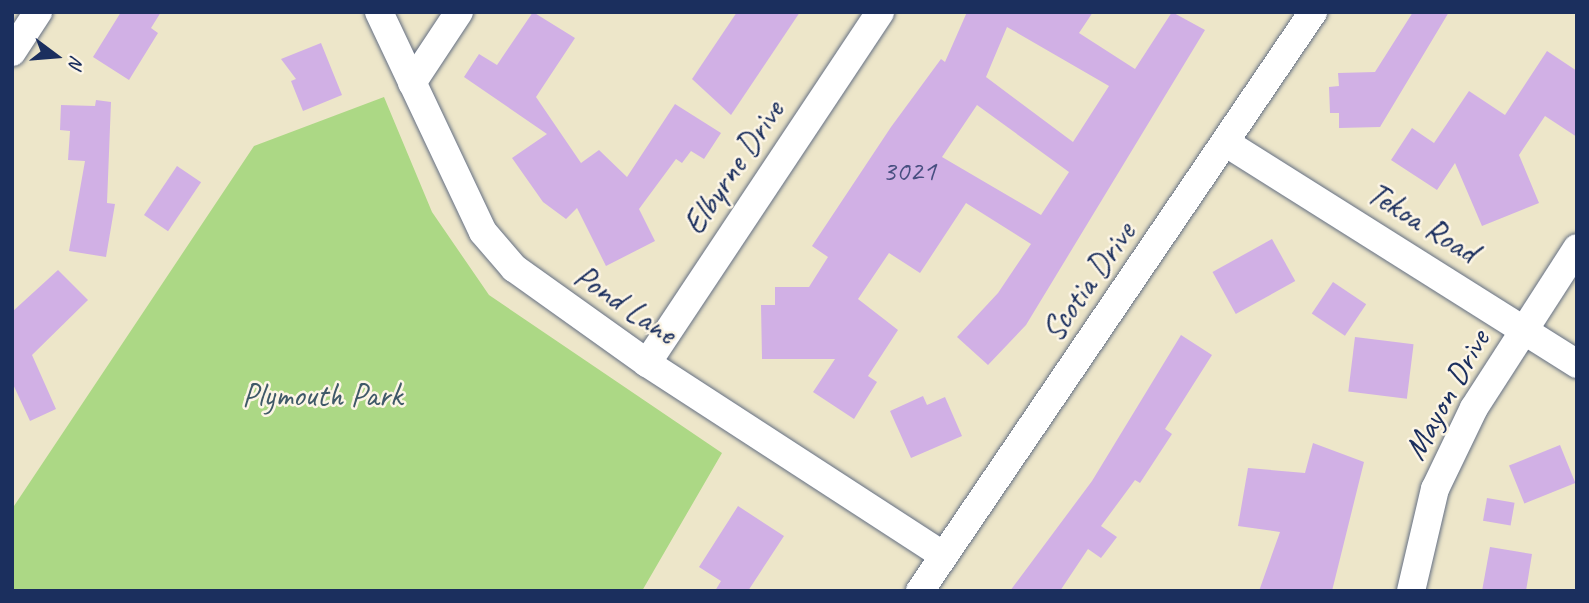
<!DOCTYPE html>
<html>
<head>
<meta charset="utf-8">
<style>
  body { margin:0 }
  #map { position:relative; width:1589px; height:603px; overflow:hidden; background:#ede6c9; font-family:Caveat,sans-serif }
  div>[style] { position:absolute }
  .green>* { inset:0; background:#acd885 }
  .building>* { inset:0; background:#d1b0e5; transform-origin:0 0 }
  .roads { filter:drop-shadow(0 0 2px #646f83) drop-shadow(0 0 2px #646f83) }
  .minor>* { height:28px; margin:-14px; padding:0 14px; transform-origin:14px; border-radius:14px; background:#fff }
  span { translate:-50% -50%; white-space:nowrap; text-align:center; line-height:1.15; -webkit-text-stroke:5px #fcf5e5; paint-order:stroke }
  .number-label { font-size:30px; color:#484f80 }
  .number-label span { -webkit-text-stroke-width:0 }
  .street-label { font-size:33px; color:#1b2f5e }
  .park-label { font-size:33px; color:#3f5968 }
  .frame { position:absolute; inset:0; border:14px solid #1b2f5e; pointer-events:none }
  .north { position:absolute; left:21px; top:21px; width:70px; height:70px; -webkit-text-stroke:5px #fcf5e5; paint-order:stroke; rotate:106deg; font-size:19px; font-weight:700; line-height:28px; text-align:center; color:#1b2f5e }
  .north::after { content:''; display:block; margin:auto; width:24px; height:32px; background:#1b2f5e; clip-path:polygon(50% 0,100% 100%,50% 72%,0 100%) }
</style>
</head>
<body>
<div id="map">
  <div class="green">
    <div style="clip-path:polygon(384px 97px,432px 212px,489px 295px,722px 453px,642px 591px,12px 591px,12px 509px,254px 146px)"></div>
  </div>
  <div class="building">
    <div style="clip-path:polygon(121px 12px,161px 12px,151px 28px,158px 33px,129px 80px,93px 57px)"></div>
    <div style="clip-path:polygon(533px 12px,575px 38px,536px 97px,581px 163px,599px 150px,627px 177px,675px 104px,721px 133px,704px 159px,691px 151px,682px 163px,676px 159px,639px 209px,655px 241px,606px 266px,577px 208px,566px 219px,543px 202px,512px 158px,547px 134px,464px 77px,479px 54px,497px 65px)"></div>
    <div style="clip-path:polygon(737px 12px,800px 12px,731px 115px,692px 79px)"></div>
    <div style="clip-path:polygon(evenodd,967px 12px,1093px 12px,1079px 33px,1135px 69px,1172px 12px,1205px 30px,1026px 325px,988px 365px,957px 337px,998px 293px,1031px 244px,966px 203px,920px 273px,889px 253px,858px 299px,898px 330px,868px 376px,877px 382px,854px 419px,813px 392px,835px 359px,762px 359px,761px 305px,775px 305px,775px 287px,809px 287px,828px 257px,812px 246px,891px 127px,941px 59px,945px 62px,967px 12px,1007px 27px,1109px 86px,1073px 142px,986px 77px,1007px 27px,967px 12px,977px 105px,1069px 172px,1041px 215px,942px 157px,977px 105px)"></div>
    <div style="clip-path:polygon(1413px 12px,1449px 12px,1380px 127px,1339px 128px,1339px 113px,1330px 113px,1329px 87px,1339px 86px,1338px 73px,1375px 72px)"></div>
    <div style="clip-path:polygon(321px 43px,342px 95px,303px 111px,291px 81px,296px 79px,281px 59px)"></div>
    <div style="clip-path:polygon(1547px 51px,1577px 71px,1577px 137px,1545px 116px,1519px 155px,1539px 203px,1482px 226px,1455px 163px,1437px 190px,1391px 160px,1412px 128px,1434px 143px,1469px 91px,1505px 115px)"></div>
    <div style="clip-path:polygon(96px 100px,111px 102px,107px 203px,115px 204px,106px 257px,69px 251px,85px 161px,68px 160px,70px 131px,60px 130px,61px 105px,95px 106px)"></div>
    <div style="left:177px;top:166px;width:29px;height:59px;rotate:34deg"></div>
    <div style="left:1272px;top:239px;width:48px;height:68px;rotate:61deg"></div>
    <div style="clip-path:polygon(58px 270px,88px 300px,32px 355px,56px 409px,30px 421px,12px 382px,12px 312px)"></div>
    <div style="left:1333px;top:282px;width:40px;height:38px;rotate:34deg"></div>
    <div style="clip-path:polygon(1181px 335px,1212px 355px,1165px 429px,1172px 434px,1140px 483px,1135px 480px,1101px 526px,1117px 537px,1101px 558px,1088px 549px,1060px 591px,1010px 591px,1092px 481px)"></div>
    <div style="left:1355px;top:337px;width:59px;height:55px;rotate:7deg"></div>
    <div style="clip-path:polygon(923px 396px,927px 405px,945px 397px,962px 436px,911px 458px,890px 411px)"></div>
    <div style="clip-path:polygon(1313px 443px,1364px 462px,1332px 591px,1259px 591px,1280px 532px,1238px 526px,1248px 468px,1305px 473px)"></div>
    <div style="left:1560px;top:445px;width:41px;height:55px;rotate:68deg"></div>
    <div style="left:1487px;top:498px;width:28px;height:23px;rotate:10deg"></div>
    <div style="clip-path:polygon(738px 506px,784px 536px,748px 591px,715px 591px,721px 581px,699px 567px)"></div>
    <div style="clip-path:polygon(1490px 547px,1532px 554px,1526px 591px,1482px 591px)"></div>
  </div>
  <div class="roads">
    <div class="minor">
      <div style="left:379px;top:12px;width:243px;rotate:64.7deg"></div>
      <div style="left:483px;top:232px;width:48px;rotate:49.3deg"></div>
      <div style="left:514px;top:268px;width:163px;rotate:35.5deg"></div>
      <div style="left:647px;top:363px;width:353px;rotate:33deg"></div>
      <div style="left:12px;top:52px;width:48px;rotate:-57deg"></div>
      <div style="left:412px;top:83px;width:85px;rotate:-56.5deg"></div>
      <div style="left:1228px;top:144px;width:413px;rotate:32.2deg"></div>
      <div style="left:647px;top:363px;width:421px;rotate:-56.4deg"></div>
      <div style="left:920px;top:591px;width:700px;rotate:-55.83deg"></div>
      <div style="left:1411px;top:591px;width:105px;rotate:-76.8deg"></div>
      <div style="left:1435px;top:489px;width:90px;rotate:-64.3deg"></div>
      <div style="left:1474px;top:408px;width:190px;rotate:-57.2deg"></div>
    </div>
  </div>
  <div class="number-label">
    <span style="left:909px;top:170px">3021</span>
  </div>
  <div class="street-label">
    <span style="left:734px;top:168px;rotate:-56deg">Elbyrne Drive</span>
    <span style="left:1422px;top:223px;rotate:32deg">Tekoa Road</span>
    <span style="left:1089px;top:282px;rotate:-55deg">Scotia Drive</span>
    <span style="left:625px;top:305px;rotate:34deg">Pond Lane</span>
    <span style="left:1447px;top:395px;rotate:-61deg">Mayon Drive</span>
  </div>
  <div class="park-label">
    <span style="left:322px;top:396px">Plymouth Park</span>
  </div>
  <div class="frame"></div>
  <div class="north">N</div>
</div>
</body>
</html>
